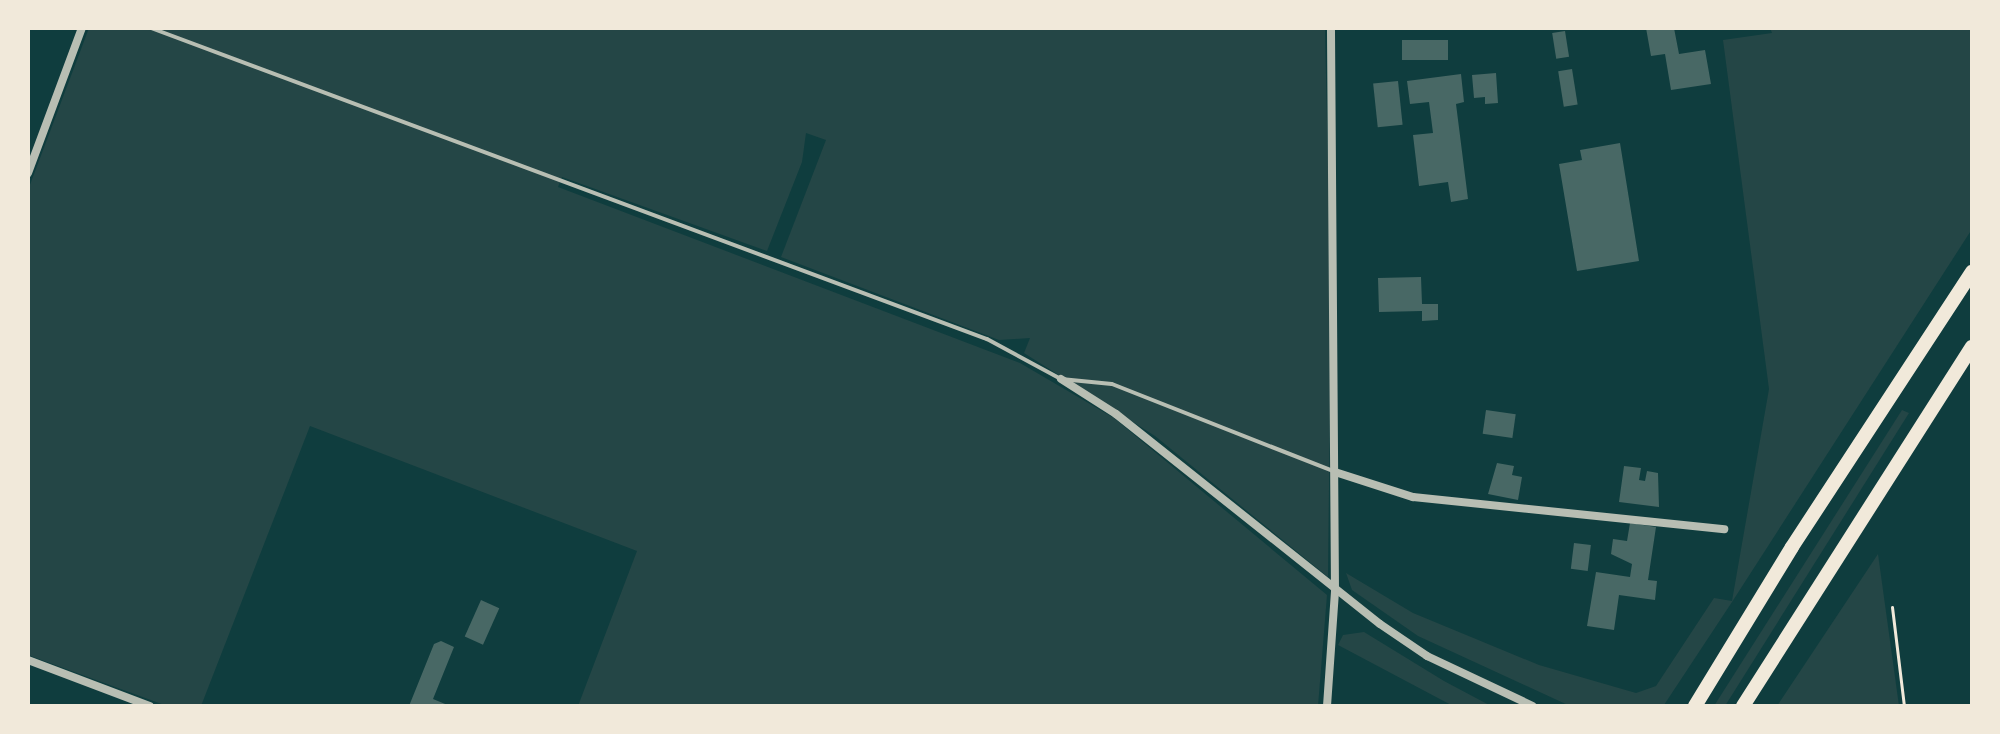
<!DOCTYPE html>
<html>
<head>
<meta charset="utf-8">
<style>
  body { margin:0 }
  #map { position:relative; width:2000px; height:734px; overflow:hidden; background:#0f3d3e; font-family:"Source Sans 3",sans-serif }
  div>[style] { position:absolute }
  .green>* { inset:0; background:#244646 }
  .building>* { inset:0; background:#486865; transform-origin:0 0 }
  .path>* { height:3px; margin:-1.5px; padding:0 1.5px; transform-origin:1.5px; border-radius:1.5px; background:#f1e9da }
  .service>* { height:4px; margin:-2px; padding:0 2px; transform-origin:2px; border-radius:2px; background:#b8beb3 }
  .minor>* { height:8px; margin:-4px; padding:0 4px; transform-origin:4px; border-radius:4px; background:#b8beb3 }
  .motorway>* { height:14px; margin:-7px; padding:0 7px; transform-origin:7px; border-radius:7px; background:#f1e9da }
  span { translate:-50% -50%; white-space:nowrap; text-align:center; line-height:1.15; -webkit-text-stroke:8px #f1e9da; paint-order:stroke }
  .frame { position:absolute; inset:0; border:30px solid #f1e9da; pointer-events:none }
</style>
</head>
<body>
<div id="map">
  <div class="green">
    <div style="clip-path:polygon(89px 28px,1325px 28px,1331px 310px,1328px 577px,1155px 436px,1024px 353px,1030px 338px,999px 340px,781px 257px,826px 140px,806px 133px,802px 162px,767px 251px,562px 177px,558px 187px,1020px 363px,1114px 418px,1327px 595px,1318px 706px,578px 706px,637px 551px,310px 426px,201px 706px,167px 706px,28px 655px,28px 190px)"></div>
    <div style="clip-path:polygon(1770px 28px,1972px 28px,1972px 229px,1732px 602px,1664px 705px,1570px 706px,1418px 636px,1352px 590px,1346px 573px,1413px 613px,1539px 665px,1636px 693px,1656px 686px,1714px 598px,1732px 601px,1769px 389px,1723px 40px,1772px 33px)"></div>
    <div style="clip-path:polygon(1902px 410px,1909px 413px,1725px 706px,1714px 706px)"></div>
    <div style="clip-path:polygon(1878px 554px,1899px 706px,1777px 706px)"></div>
    <div style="clip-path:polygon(1364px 632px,1444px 681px,1491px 706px,1453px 706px,1338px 645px,1343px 635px)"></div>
  </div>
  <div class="building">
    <div style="clip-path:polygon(1646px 28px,1674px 28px,1679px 54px,1705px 50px,1711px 84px,1671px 90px,1665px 54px,1651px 56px)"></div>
    <div style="left:1565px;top:31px;width:26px;height:13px;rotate:81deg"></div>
    <div style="left:1448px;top:40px;width:20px;height:46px;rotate:90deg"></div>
    <div style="left:1572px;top:69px;width:36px;height:14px;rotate:81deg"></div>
    <div style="clip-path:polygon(1496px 73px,1498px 103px,1485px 104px,1485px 97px,1474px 98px,1472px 75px)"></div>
    <div style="clip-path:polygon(1461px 74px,1464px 102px,1456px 104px,1468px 199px,1451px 202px,1448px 182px,1419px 186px,1413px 135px,1433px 133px,1429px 102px,1410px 104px,1407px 81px)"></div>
    <div style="left:1398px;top:81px;width:44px;height:25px;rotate:84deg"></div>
    <div style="clip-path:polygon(1620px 143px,1639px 261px,1577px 271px,1559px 164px,1582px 160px,1580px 150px)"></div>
    <div style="clip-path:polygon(1421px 277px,1422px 304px,1438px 304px,1438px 320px,1422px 321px,1422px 311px,1379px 312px,1378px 278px)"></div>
    <div style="left:1486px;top:410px;width:30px;height:24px;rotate:8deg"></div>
    <div style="clip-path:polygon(1497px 463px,1514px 466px,1512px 475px,1522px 477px,1518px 500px,1488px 494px)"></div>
    <div style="clip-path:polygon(1624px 466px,1641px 468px,1639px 480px,1645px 481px,1647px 471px,1658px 473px,1659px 507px,1619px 502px)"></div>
    <div style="clip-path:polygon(1630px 523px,1656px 527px,1648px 580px,1657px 581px,1655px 600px,1619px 595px,1614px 630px,1587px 626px,1596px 572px,1630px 577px,1632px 564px,1611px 554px,1613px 539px,1627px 541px)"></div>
    <div style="left:1574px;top:543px;width:17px;height:26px;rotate:7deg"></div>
    <div style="left:481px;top:600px;width:20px;height:40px;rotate:24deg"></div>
    <div style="clip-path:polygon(441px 641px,454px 647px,433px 699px,450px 706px,409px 706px,434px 644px)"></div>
  </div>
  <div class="path">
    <div style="left:1892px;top:607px;width:100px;rotate:83.1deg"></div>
  </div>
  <div class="service">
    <div style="left:151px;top:28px;width:892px;rotate:20.41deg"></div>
    <div style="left:987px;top:339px;width:84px;rotate:28.4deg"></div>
    <div style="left:1061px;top:379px;width:51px;rotate:5.6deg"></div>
    <div style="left:1112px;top:384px;width:238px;rotate:21.5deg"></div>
  </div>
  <div class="minor">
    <div style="left:28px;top:173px;width:155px;rotate:-69.6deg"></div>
    <div style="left:1061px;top:379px;width:65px;rotate:32.5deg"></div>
    <div style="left:1116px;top:414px;width:337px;rotate:38.5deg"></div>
    <div style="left:1380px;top:624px;width:57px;rotate:34.2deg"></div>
    <div style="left:1427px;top:656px;width:117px;rotate:25.3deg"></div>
    <div style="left:1335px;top:472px;width:82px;rotate:17.8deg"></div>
    <div style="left:1413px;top:497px;width:313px;rotate:5.9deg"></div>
    <div style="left:28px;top:660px;width:130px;rotate:20.7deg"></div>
    <div style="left:1327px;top:706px;width:115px;rotate:-86deg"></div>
    <div style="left:1335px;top:591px;width:563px;rotate:-90.41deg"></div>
  </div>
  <div class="motorway">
    <div style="left:1695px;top:706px;width:186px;rotate:-58.6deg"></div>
    <div style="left:1792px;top:547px;width:329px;rotate:-56.8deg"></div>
    <div style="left:1743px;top:706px;width:426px;rotate:-57.5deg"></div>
  </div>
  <div class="frame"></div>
</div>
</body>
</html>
